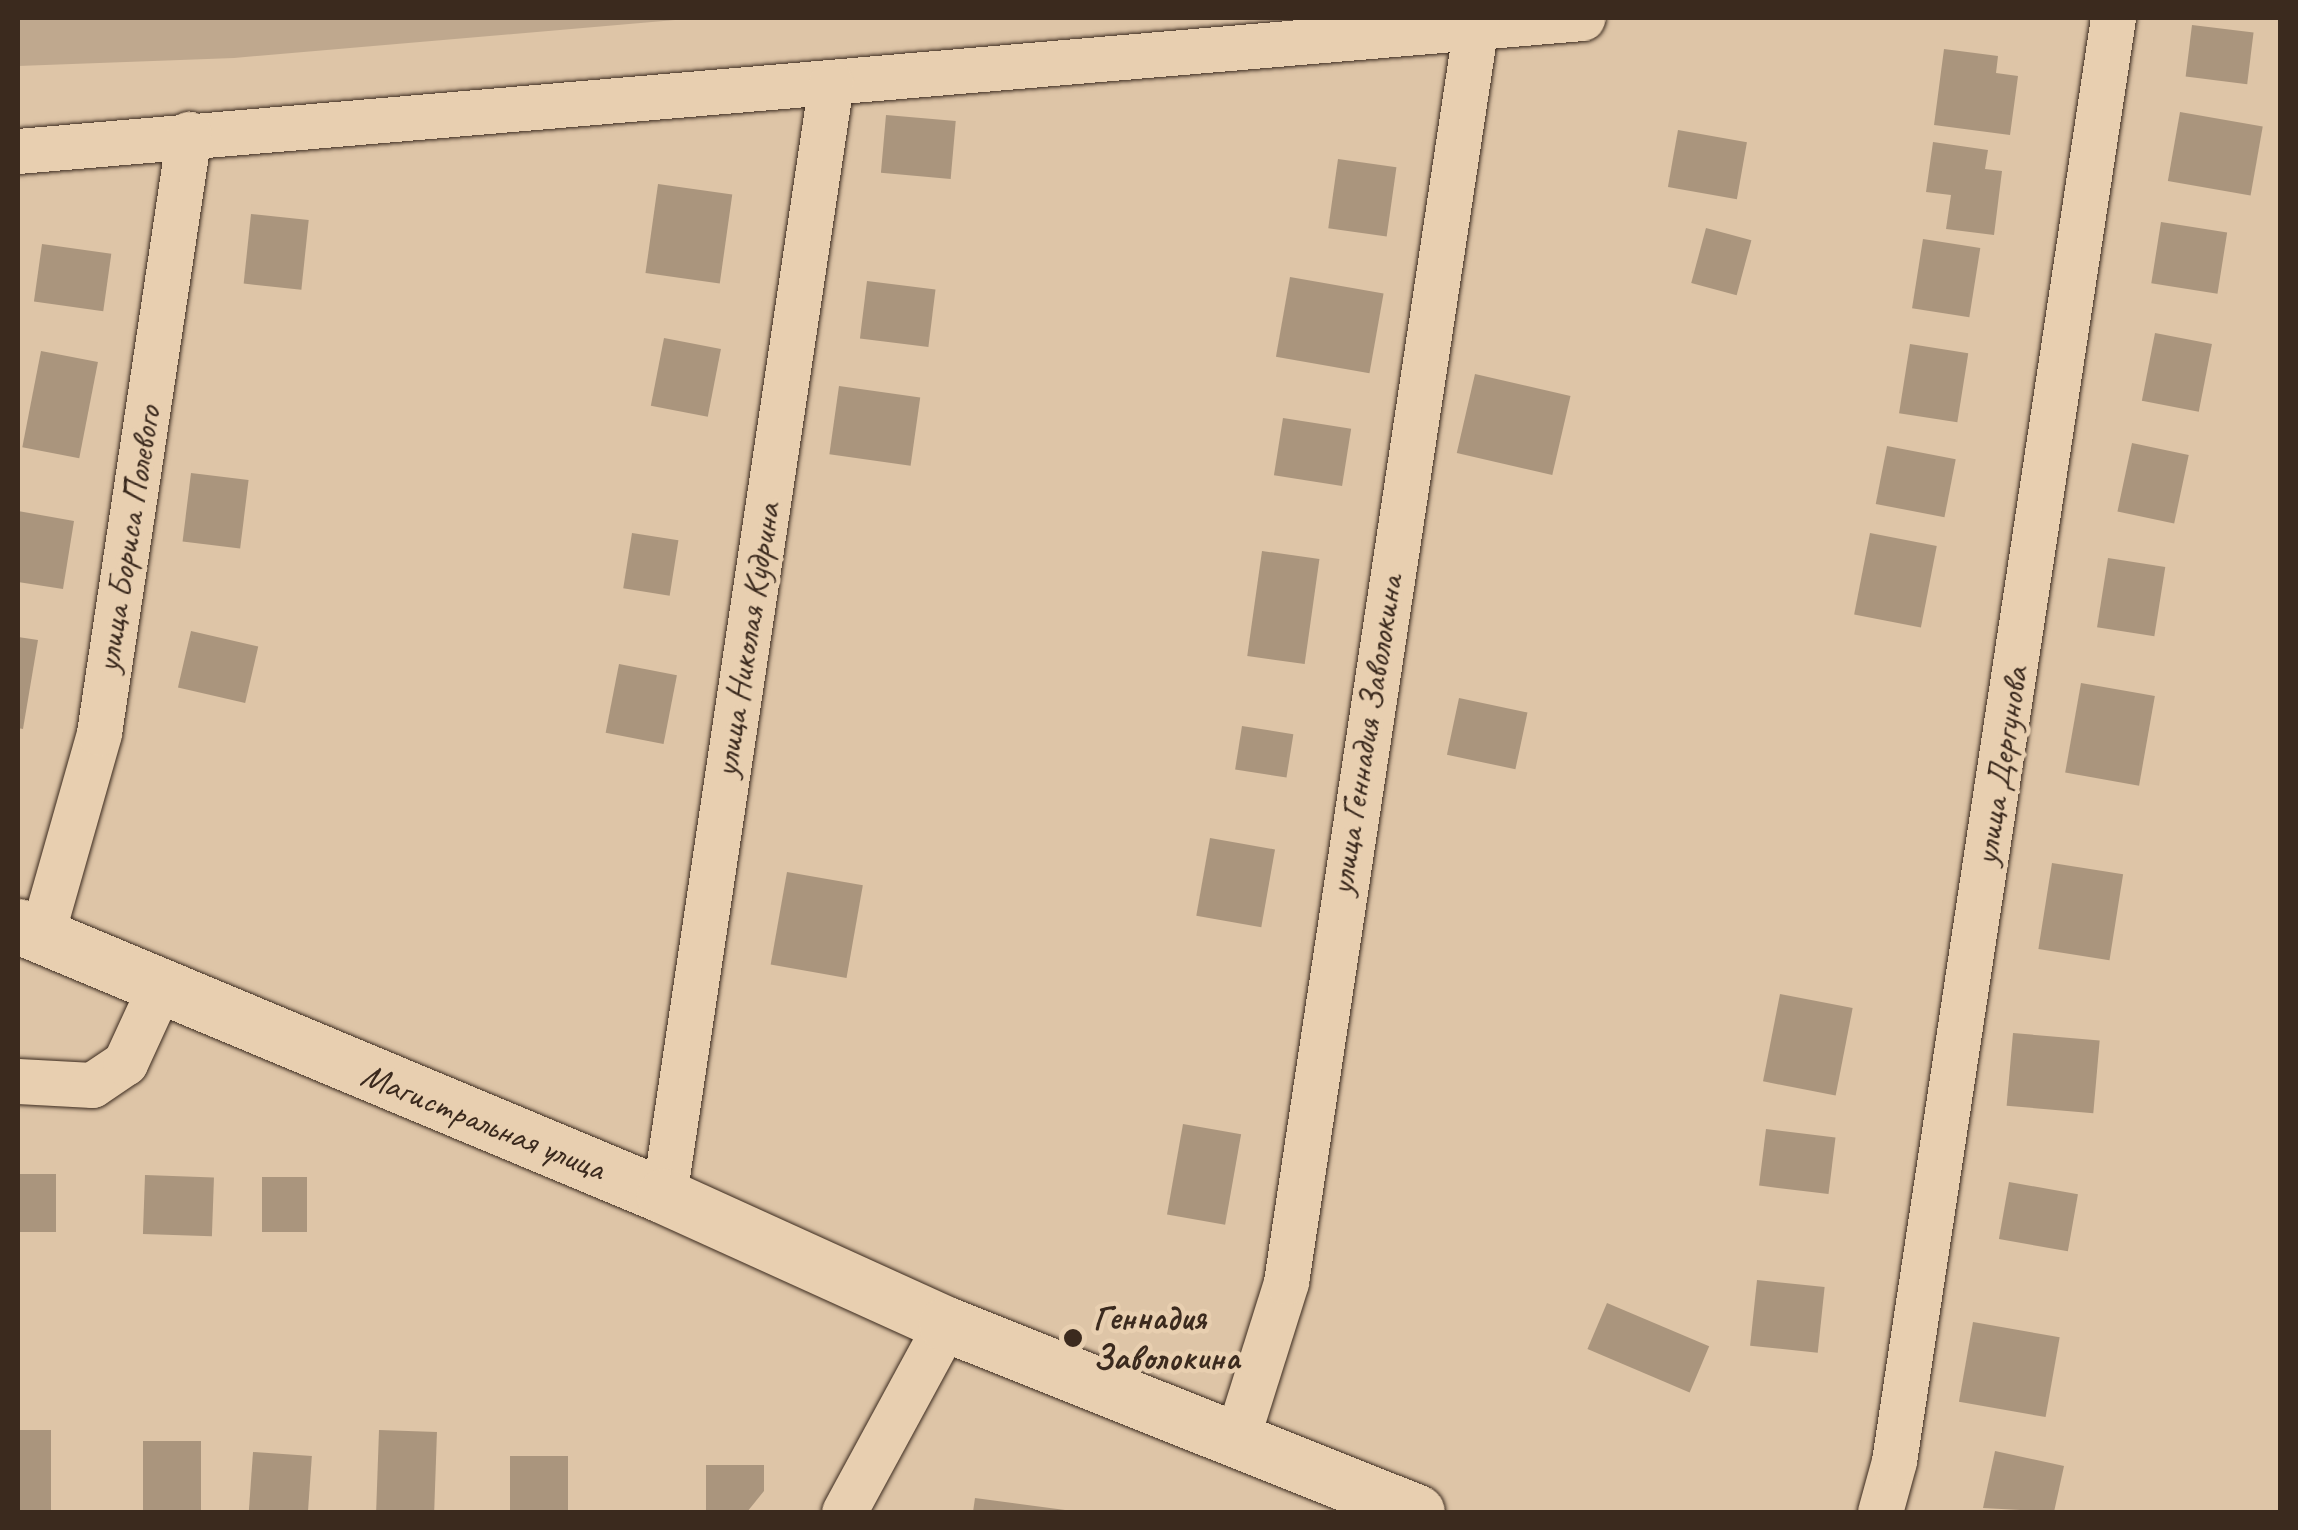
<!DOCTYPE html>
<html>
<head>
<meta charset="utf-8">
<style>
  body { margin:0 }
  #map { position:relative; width:2298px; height:1530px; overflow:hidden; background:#dec5a7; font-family:Caveat,sans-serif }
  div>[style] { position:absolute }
  .green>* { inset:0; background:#bfa88e }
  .building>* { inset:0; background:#aa957d; transform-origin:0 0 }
  .roads { filter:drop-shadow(0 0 2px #3b2a1e) drop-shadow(0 0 2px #3b2a1e) }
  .street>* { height:45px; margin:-22.5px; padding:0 22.5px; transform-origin:22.5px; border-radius:22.5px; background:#e8cfb0 }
  .secondary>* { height:55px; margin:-27.5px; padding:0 27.5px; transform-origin:27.5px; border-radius:27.5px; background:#e8cfb0 }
  .dots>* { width:28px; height:28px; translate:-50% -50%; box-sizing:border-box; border:5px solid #e8cfb0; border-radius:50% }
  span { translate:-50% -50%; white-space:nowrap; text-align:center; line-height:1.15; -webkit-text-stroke:9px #e8cfb0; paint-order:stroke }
  .street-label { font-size:35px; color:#3b2a1e }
  .poi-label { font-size:35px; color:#3b2a1e; font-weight:700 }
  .left { translate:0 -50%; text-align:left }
  .frame { position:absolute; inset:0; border:20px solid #3b2a1e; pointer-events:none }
</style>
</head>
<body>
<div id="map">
  <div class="green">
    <div style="clip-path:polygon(18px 18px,698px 18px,234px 58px,18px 66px)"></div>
  </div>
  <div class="building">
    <div style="left:2192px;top:25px;width:62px;height:52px;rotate:7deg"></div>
    <div style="clip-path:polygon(1944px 49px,1998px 56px,1996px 73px,2018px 76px,2010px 135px,1934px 125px)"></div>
    <div style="left:2180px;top:112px;width:84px;height:70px;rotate:10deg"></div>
    <div style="left:886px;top:115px;width:70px;height:58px;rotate:5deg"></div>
    <div style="left:1678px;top:130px;width:70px;height:58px;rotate:10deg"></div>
    <div style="clip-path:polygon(1933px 142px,1988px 150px,1985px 169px,2002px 171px,1994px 235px,1946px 229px,1951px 195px,1926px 192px)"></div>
    <div style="left:1338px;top:159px;width:59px;height:70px;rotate:8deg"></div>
    <div style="left:658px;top:184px;width:75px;height:90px;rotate:8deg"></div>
    <div style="left:251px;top:214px;width:58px;height:70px;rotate:6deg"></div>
    <div style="left:2161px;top:222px;width:67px;height:62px;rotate:9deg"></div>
    <div style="left:1706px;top:228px;width:47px;height:57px;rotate:15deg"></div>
    <div style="left:1923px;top:239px;width:58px;height:70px;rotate:9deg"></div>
    <div style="left:42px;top:244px;width:70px;height:58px;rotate:8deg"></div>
    <div style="left:1290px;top:277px;width:95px;height:81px;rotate:10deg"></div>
    <div style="left:867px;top:281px;width:69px;height:58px;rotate:7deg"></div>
    <div style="left:2155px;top:333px;width:58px;height:69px;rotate:11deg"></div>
    <div style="left:664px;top:338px;width:58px;height:69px;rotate:11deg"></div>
    <div style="left:1910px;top:344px;width:59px;height:70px;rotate:9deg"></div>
    <div style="left:41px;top:351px;width:58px;height:98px;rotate:11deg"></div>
    <div style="left:1475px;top:374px;width:98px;height:81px;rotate:13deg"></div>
    <div style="left:839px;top:386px;width:82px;height:69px;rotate:8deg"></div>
    <div style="left:1283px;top:418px;width:69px;height:58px;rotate:9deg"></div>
    <div style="left:2132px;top:443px;width:58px;height:70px;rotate:12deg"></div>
    <div style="left:1887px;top:446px;width:70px;height:59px;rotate:11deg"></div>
    <div style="left:191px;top:473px;width:58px;height:69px;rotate:7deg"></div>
    <div style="clip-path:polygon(18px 511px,74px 521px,63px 589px,18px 582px)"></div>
    <div style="left:632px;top:533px;width:47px;height:56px;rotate:9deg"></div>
    <div style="left:1870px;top:533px;width:68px;height:83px;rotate:11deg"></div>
    <div style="left:1262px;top:551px;width:58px;height:106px;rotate:8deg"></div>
    <div style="left:2108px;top:558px;width:58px;height:70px;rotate:9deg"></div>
    <div style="left:191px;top:631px;width:69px;height:58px;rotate:13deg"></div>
    <div style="clip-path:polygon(18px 637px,38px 640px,23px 729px,18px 728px)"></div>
    <div style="left:619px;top:664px;width:59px;height:70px;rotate:11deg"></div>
    <div style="left:2081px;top:683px;width:75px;height:91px;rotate:10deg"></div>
    <div style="left:1459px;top:698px;width:70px;height:58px;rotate:12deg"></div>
    <div style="left:1242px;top:726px;width:52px;height:44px;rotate:9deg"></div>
    <div style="left:1210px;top:838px;width:66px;height:79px;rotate:10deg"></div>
    <div style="left:2052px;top:863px;width:72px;height:87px;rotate:9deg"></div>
    <div style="left:787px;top:872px;width:77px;height:94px;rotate:10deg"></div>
    <div style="left:1780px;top:994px;width:74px;height:89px;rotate:11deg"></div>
    <div style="left:2013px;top:1033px;width:87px;height:73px;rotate:5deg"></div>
    <div style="left:1183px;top:1124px;width:59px;height:92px;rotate:10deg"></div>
    <div style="left:1766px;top:1129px;width:70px;height:57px;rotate:7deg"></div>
    <div style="left:18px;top:1174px;width:38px;height:58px"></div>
    <div style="left:145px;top:1175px;width:69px;height:59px;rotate:2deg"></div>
    <div style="left:262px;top:1177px;width:45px;height:55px"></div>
    <div style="left:2009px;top:1182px;width:70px;height:58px;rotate:10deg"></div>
    <div style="left:1757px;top:1280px;width:68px;height:66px;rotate:6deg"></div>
    <div style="left:1607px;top:1303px;width:111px;height:50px;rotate:23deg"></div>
    <div style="left:1973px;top:1322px;width:88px;height:81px;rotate:10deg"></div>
    <div style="left:18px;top:1430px;width:33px;height:82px"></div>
    <div style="left:379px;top:1430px;width:58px;height:82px;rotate:2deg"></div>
    <div style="left:143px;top:1441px;width:58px;height:70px"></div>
    <div style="clip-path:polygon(1995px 1451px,2064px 1466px,2054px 1512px,1983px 1508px)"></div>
    <div style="left:253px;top:1452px;width:59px;height:60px;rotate:4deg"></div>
    <div style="left:510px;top:1456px;width:58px;height:56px"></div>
    <div style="clip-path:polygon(706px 1465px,764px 1465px,764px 1491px,747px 1512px,706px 1512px)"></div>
    <div style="clip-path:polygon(975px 1498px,1065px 1510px,1065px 1512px,973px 1512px)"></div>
  </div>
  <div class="roads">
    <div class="street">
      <div style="left:18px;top:151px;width:1570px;rotate:-4.86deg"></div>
      <div style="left:41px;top:937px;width:212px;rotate:-74.1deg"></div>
      <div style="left:99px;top:733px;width:606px;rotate:-81.46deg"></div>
      <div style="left:18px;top:1081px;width:74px;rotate:3.1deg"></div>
      <div style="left:92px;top:1085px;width:40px;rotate:-34deg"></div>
      <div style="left:125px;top:1063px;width:81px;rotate:-65.3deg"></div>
      <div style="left:664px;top:1196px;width:1125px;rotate:-81.47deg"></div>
      <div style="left:1236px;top:1441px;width:167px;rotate:-72.5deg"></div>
      <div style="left:1286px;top:1282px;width:1272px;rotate:-81.41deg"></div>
      <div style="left:844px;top:1512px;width:214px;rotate:-61.5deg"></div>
      <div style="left:1880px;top:1512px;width:53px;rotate:-74.6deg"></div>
      <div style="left:1894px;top:1461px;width:1460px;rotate:-81.37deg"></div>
    </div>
    <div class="secondary">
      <div style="left:18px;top:926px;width:700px;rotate:22.68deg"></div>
      <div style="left:664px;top:1196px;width:310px;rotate:24.4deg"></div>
      <div style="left:946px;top:1324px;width:507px;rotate:21.76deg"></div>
    </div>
  </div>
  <div class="dots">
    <div style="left:1073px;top:1338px;background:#3b2a1e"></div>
  </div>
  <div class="street-label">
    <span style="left:128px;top:539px;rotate:-81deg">улица Бориса Полевого</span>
    <span style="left:747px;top:640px;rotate:-81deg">улица Николая Кудрина</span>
    <span style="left:1366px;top:735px;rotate:-81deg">улица Геннадия Заволокина</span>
    <span style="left:2001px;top:766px;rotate:-81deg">улица Дергунова</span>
    <span style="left:483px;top:1122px;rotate:22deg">Магистральная улица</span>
  </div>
  <div class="poi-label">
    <span class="left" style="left:1093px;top:1338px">Геннадия<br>Заволокина</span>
  </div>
  <div class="frame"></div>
</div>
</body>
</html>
